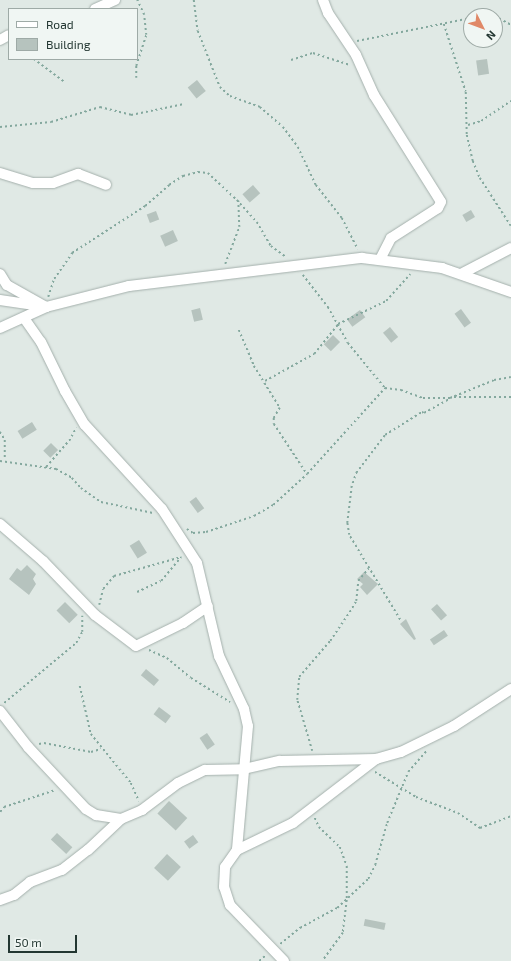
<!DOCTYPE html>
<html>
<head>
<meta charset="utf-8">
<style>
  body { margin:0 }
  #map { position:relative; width:511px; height:961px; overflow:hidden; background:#e0e9e5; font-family:"Exo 2",sans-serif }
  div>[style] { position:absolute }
  .building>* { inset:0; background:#b6c3be; transform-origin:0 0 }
  .path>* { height:1.5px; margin-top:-0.75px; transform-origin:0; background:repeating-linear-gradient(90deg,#84a89e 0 2px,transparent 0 5px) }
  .roads { filter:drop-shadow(0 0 1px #a4b0ac) drop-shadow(0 0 1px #a4b0ac) }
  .minor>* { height:10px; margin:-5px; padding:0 5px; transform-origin:5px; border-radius:5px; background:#fff }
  span { translate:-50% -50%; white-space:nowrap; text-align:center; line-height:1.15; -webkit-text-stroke:3.5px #f0f6f3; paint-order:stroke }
  .legend { position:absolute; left:8px; top:8px; width:130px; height:52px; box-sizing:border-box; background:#f0f6f3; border:1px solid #9eaaa6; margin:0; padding:5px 7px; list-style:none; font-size:12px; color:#233732 }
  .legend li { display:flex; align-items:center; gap:8px; height:20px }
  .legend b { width:20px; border:1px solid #9eaaa6 }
  .north { position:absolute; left:463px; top:8px; width:40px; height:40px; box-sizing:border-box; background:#f0f6f3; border:1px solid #9eaaa6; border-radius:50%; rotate:132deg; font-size:11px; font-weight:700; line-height:16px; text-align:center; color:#233732 }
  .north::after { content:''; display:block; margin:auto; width:14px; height:18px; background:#e08867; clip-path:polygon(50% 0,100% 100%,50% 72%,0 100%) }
  .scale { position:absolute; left:8px; top:935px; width:69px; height:18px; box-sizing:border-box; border:2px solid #233732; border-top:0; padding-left:5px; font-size:12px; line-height:14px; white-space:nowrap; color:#233732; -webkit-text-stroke:3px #f0f6f3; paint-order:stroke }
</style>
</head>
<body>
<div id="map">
  <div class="building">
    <div style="left:487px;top:59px;width:15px;height:11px;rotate:82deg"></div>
    <div style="left:197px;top:80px;width:14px;height:12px;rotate:51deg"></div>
    <div style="left:253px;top:185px;width:11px;height:14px;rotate:49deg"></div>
    <div style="left:471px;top:210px;width:8px;height:10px;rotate:60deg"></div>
    <div style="left:156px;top:211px;width:9px;height:10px;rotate:69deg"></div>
    <div style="left:173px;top:230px;width:12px;height:14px;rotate:66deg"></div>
    <div style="left:200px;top:308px;width:12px;height:9px;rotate:76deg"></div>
    <div style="left:461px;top:309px;width:17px;height:8px;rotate:54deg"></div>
    <div style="left:360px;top:310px;width:9px;height:16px;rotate:54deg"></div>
    <div style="left:390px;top:327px;width:13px;height:9px;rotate:51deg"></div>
    <div style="left:333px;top:335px;width:10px;height:13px;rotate:45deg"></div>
    <div style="left:32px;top:422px;width:9px;height:17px;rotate:58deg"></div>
    <div style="left:51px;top:443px;width:10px;height:11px;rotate:45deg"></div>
    <div style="left:196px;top:497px;width:14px;height:8px;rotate:54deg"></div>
    <div style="left:139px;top:540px;width:15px;height:11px;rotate:58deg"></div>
    <div style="clip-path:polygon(27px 565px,36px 574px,33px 579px,36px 584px,29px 595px,9px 579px,17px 568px,21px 571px)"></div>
    <div style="clip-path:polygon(364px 572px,378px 584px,367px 595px,360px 587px,363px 584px,357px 579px)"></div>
    <div style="left:65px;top:602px;width:18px;height:12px;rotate:45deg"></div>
    <div style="left:437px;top:604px;width:15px;height:8px;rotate:48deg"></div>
    <div style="clip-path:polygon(406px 619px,416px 639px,414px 640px,400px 624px)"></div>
    <div style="left:444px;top:630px;width:7px;height:17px;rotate:56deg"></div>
    <div style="left:146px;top:669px;width:17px;height:8px;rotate:40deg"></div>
    <div style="left:159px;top:707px;width:15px;height:9px;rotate:37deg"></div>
    <div style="left:207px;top:733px;width:14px;height:9px;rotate:56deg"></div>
    <div style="left:169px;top:801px;width:25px;height:17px;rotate:43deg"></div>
    <div style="left:57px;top:833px;width:21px;height:9px;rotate:43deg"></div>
    <div style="left:193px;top:835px;width:9px;height:11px;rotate:54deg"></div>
    <div style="left:167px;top:854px;width:19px;height:19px;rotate:43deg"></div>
    <div style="left:365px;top:919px;width:21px;height:7px;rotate:11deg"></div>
  </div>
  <div class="path">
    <div style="left:194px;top:0;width:31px;rotate:83deg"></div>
    <div style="left:198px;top:31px;width:60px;rotate:68.6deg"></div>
    <div style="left:220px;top:87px;width:13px;rotate:42deg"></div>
    <div style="left:230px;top:96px;width:32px;rotate:20deg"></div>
    <div style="left:260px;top:107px;width:30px;rotate:41deg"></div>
    <div style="left:283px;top:127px;width:25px;rotate:53deg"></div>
    <div style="left:298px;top:147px;width:42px;rotate:64.7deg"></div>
    <div style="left:316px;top:185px;width:42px;rotate:51.8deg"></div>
    <div style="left:342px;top:218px;width:35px;rotate:63deg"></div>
    <div style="left:483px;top:16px;width:11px"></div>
    <div style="left:495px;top:16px;width:18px;rotate:29deg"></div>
    <div style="left:444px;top:24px;width:71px;rotate:72.1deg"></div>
    <div style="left:466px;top:92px;width:43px;rotate:88.7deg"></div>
    <div style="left:467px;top:135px;width:27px;rotate:77deg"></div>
    <div style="left:473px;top:161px;width:18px;rotate:68deg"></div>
    <div style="left:480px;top:178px;width:57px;rotate:57.1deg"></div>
    <div style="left:357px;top:41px;width:116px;rotate:-11.4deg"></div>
    <div style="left:34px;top:59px;width:38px;rotate:37deg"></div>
    <div style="left:291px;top:60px;width:23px;rotate:-18deg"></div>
    <div style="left:313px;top:53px;width:39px;rotate:18deg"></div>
    <div style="left:136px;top:78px;width:12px;rotate:-90deg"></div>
    <div style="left:136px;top:66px;width:33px;rotate:-72deg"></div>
    <div style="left:146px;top:35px;width:20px;rotate:-96deg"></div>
    <div style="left:144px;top:15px;width:17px;rotate:-115deg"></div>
    <div style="left:468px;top:125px;width:14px;rotate:-17deg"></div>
    <div style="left:481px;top:121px;width:36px;rotate:-34deg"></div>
    <div style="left:0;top:127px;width:51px;rotate:-5.6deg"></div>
    <div style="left:51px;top:122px;width:51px;rotate:-17deg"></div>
    <div style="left:100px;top:107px;width:32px;rotate:14deg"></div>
    <div style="left:131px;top:115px;width:54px;rotate:-11.7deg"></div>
    <div style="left:225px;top:264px;width:40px;rotate:-69deg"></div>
    <div style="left:239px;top:227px;width:26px;rotate:-92deg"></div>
    <div style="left:303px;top:275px;width:41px;rotate:52deg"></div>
    <div style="left:328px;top:307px;width:41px;rotate:60.9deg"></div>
    <div style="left:348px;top:343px;width:58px;rotate:50.6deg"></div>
    <div style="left:385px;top:388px;width:16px;rotate:7deg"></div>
    <div style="left:401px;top:390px;width:23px;rotate:20deg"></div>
    <div style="left:423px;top:398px;width:27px"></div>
    <div style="left:450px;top:398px;width:48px;rotate:-22.2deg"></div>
    <div style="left:494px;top:380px;width:17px;rotate:-10deg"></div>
    <div style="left:48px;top:297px;width:19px;rotate:-72deg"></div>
    <div style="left:54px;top:279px;width:32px;rotate:-55deg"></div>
    <div style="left:72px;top:253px;width:87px;rotate:-32.8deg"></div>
    <div style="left:145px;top:206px;width:32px;rotate:-41deg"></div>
    <div style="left:169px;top:185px;width:17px;rotate:-33deg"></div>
    <div style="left:183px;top:176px;width:16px;rotate:-15deg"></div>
    <div style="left:198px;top:172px;width:10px;rotate:6deg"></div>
    <div style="left:208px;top:173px;width:40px;rotate:43deg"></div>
    <div style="left:237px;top:200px;width:30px;rotate:48deg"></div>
    <div style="left:257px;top:222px;width:28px;rotate:60deg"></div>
    <div style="left:271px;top:246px;width:19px;rotate:36deg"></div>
    <div style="left:239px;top:330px;width:39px;rotate:67deg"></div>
    <div style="left:254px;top:366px;width:49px;rotate:58.2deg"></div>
    <div style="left:280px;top:408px;width:12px;rotate:121deg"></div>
    <div style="left:274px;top:418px;width:6px;rotate:90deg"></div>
    <div style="left:274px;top:424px;width:60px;rotate:56.6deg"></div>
    <div style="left:265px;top:381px;width:56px;rotate:-28.9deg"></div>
    <div style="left:314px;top:354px;width:38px;rotate:-51deg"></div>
    <div style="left:338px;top:324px;width:53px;rotate:-25.6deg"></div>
    <div style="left:386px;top:301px;width:36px;rotate:-48deg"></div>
    <div style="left:454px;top:397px;width:57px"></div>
    <div style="left:0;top:432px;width:9px;rotate:58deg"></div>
    <div style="left:5px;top:440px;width:20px;rotate:90deg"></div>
    <div style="left:0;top:461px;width:57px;rotate:8.1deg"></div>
    <div style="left:56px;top:469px;width:18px;rotate:29deg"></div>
    <div style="left:72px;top:478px;width:13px;rotate:48deg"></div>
    <div style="left:81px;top:488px;width:24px;rotate:35deg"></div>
    <div style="left:101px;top:502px;width:53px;rotate:11.9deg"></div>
    <div style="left:46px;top:467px;width:35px;rotate:-49deg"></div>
    <div style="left:69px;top:441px;width:15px;rotate:-62deg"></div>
    <div style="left:187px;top:529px;width:7px;rotate:34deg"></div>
    <div style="left:193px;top:533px;width:13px;rotate:-4deg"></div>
    <div style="left:206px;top:532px;width:51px;rotate:-18.4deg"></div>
    <div style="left:254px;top:516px;width:22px;rotate:-30deg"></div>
    <div style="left:273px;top:505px;width:46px;rotate:-42.4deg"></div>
    <div style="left:307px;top:474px;width:116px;rotate:-47.8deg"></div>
    <div style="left:137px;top:592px;width:26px;rotate:-25deg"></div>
    <div style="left:161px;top:581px;width:31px;rotate:-50deg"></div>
    <div style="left:99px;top:605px;width:16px;rotate:-76deg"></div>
    <div style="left:103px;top:589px;width:17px;rotate:-50deg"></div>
    <div style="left:114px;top:576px;width:70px;rotate:-15.8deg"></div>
    <div style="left:400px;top:620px;width:99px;rotate:-121deg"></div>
    <div style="left:349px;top:535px;width:12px;rotate:-99deg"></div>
    <div style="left:347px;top:523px;width:35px;rotate:-83deg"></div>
    <div style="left:351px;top:488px;width:16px;rotate:-72deg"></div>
    <div style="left:356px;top:473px;width:48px;rotate:-52.7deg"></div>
    <div style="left:385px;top:435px;width:44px;rotate:-31.9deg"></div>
    <div style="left:422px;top:412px;width:2px;rotate:27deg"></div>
    <div style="left:424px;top:413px;width:29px;rotate:-29deg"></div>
    <div style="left:149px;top:650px;width:20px;rotate:24deg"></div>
    <div style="left:167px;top:658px;width:31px;rotate:40deg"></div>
    <div style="left:191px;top:678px;width:46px;rotate:31.6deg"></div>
    <div style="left:80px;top:686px;width:49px;rotate:77.1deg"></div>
    <div style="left:91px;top:734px;width:63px;rotate:50.8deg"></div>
    <div style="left:131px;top:783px;width:20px;rotate:66deg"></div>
    <div style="left:4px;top:703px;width:94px;rotate:-39.8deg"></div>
    <div style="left:76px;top:643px;width:13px;rotate:-61deg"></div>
    <div style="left:82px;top:632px;width:16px;rotate:-90deg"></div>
    <div style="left:39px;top:744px;width:5px;rotate:-11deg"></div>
    <div style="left:44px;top:743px;width:48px;rotate:10.8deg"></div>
    <div style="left:91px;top:752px;width:10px;rotate:-17deg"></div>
    <div style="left:312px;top:751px;width:53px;rotate:-106.4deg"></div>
    <div style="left:297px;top:700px;width:23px;rotate:-85deg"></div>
    <div style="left:299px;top:677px;width:48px;rotate:-49.3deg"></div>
    <div style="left:330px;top:641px;width:40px;rotate:-56deg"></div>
    <div style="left:352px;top:608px;width:8px;rotate:-60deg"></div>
    <div style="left:356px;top:601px;width:20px;rotate:-84deg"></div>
    <div style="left:358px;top:581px;width:16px;rotate:-50deg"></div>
    <div style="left:375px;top:772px;width:48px;rotate:31.4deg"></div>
    <div style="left:416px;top:797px;width:45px;rotate:20.9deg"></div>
    <div style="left:458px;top:813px;width:27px;rotate:34deg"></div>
    <div style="left:480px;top:828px;width:33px;rotate:-21deg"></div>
    <div style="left:0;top:812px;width:6px;rotate:-51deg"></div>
    <div style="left:4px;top:807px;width:54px;rotate:-18.4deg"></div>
    <div style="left:315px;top:818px;width:10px;rotate:66deg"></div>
    <div style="left:319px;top:827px;width:29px;rotate:44deg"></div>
    <div style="left:340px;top:847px;width:20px;rotate:70deg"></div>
    <div style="left:347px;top:866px;width:34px;rotate:90deg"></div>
    <div style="left:347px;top:900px;width:33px;rotate:97deg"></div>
    <div style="left:343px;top:933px;width:34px;rotate:126deg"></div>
    <div style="left:280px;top:944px;width:26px;rotate:-39deg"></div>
    <div style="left:300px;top:928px;width:42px;rotate:-28.4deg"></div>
    <div style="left:337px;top:908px;width:42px;rotate:-43.1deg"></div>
    <div style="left:368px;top:879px;width:16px;rotate:-63deg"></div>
    <div style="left:375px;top:865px;width:44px;rotate:-74.1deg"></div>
    <div style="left:387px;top:823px;width:55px;rotate:-67.6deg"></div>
    <div style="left:408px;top:772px;width:28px;rotate:-49deg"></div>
    <div style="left:259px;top:961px;width:8px;rotate:-40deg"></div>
  </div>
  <div class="roads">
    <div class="minor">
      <div style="left:323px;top:0;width:14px;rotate:69deg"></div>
      <div style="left:328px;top:13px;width:50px;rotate:56.3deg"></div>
      <div style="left:356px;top:55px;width:44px;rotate:65.8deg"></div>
      <div style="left:374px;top:95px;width:126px;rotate:57.9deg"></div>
      <div style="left:441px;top:202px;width:7px;rotate:117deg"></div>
      <div style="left:438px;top:208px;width:56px;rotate:147.4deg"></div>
      <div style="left:391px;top:238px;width:22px;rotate:117deg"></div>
      <div style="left:95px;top:9px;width:22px;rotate:-24deg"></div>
      <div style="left:0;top:40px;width:10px;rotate:-29deg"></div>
      <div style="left:0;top:173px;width:34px;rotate:17deg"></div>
      <div style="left:33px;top:183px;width:20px"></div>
      <div style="left:53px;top:183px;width:27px;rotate:-20deg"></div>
      <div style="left:78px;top:174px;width:30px;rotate:21deg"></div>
      <div style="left:463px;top:273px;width:54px;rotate:-27.5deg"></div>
      <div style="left:0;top:274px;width:13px;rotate:58deg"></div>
      <div style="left:7px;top:285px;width:45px;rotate:29.4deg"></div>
      <div style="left:0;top:300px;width:40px;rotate:8.5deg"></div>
      <div style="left:24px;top:318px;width:29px;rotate:55deg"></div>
      <div style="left:41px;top:342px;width:55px;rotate:63.9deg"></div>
      <div style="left:65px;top:391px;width:39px;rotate:60deg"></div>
      <div style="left:85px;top:425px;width:114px;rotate:47.5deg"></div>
      <div style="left:162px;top:509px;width:64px;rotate:57.1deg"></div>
      <div style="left:197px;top:563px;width:96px;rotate:76.7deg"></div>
      <div style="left:219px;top:656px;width:59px;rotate:64.7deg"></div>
      <div style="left:244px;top:709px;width:17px;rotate:77deg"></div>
      <div style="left:248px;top:726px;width:124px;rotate:95.1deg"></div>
      <div style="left:0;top:328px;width:51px;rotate:-24.5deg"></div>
      <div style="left:46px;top:307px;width:86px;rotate:-14.2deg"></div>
      <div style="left:129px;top:286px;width:235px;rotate:-6.9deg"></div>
      <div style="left:362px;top:258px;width:81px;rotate:7.1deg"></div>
      <div style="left:442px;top:268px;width:73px;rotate:19.2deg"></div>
      <div style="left:0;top:524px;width:57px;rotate:40.7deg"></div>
      <div style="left:43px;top:561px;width:75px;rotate:46.1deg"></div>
      <div style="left:95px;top:615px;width:51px;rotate:37.1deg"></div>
      <div style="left:136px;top:646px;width:52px;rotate:-26.1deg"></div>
      <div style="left:183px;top:623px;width:30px;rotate:-34deg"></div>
      <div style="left:0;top:711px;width:46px;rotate:52.1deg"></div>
      <div style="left:28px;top:747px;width:85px;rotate:46.9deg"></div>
      <div style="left:86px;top:809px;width:12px;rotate:31deg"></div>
      <div style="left:96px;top:815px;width:25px;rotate:9deg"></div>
      <div style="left:121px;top:819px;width:23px;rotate:-23deg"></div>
      <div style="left:142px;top:810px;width:45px;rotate:-36.9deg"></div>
      <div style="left:178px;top:783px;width:30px;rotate:-26deg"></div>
      <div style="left:205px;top:770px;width:39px;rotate:-1deg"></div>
      <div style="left:244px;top:769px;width:37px;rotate:-13deg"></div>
      <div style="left:280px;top:761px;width:96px;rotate:-1.2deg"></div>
      <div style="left:376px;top:759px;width:26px;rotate:-16deg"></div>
      <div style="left:401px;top:752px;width:59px;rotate:-26.1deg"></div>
      <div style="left:454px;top:726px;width:68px;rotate:-33deg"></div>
      <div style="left:0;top:900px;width:15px;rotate:-20deg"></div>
      <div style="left:14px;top:895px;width:21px;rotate:-39deg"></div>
      <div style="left:30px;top:882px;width:34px;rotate:-21deg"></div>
      <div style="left:62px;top:870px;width:33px;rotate:-38deg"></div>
      <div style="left:88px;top:850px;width:45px;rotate:-43.2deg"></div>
      <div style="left:284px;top:961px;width:78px;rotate:-134deg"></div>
      <div style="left:230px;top:905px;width:19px;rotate:-108deg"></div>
      <div style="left:224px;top:887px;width:20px;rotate:-87deg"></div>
      <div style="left:225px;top:867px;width:21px;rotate:-55deg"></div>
      <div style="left:237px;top:850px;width:62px;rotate:-25.7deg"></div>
      <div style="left:293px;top:823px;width:105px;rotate:-37.6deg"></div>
    </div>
  </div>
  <ul class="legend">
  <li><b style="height:5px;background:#fff"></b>Road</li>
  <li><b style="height:11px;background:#b6c3be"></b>Building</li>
  </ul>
  <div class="north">N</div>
  <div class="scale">50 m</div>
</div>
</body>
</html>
